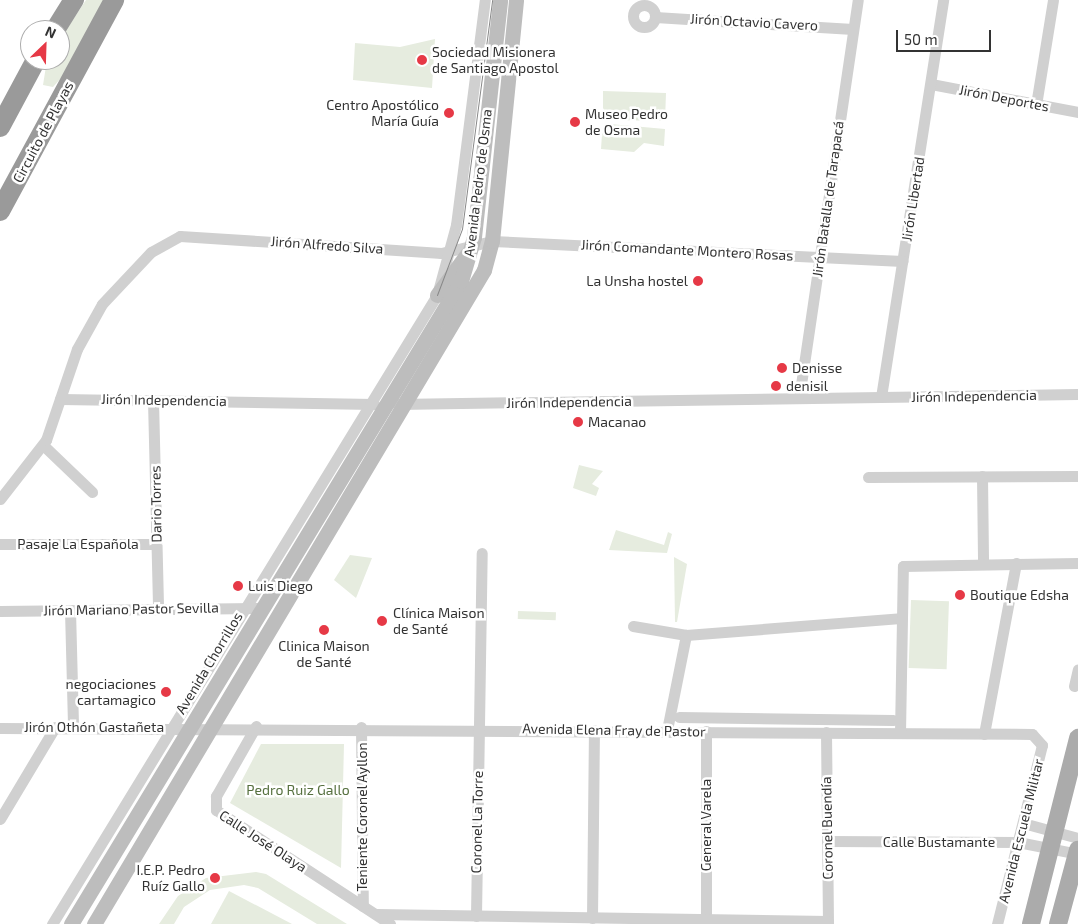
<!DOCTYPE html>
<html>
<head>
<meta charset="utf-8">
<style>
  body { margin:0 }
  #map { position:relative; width:1078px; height:924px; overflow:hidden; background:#fff; font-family:"Exo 2",sans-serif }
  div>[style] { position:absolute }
  .green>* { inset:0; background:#e6ecdf; transform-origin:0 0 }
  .street>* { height:11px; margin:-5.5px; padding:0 5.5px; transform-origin:5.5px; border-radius:5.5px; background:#d0d0d0 }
  .street>.ring { margin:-5.5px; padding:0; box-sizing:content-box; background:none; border:11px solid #d0d0d0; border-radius:50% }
  .secondary>* { height:15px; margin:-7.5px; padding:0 7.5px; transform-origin:7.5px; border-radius:7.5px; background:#bdbdbd }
  .primary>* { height:18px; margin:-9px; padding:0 9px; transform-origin:9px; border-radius:9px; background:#ababab }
  .highway>* { height:20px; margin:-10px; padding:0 10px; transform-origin:10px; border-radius:10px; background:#9a9a9a }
  .tram>* { height:1px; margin:-0.5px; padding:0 0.5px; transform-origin:0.5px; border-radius:0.5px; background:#888 }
  .dots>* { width:14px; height:14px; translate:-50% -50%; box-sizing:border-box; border:2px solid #fff; border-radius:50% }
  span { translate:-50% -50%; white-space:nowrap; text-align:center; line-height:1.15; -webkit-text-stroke:5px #fff; paint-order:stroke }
  .street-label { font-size:14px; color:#333 }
  .poi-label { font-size:14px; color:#333 }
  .left { translate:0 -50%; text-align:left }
  .right { translate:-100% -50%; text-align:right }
  .park-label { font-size:14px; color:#56703f }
  .north { position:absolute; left:20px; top:20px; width:50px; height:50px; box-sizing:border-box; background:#fff; border:1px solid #adadad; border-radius:50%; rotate:24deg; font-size:14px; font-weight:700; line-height:20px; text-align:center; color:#333 }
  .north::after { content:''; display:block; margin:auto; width:18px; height:22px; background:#e63946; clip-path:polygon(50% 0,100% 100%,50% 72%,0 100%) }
  .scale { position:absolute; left:896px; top:30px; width:95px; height:22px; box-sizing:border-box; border:2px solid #333; border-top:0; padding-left:6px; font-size:15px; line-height:18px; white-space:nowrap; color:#333; -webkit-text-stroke:4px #fff; paint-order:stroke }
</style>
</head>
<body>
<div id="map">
  <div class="green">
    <div style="clip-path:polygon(86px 0,105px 0,63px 76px,53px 87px,43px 85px,47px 60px,60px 60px,60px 39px)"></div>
    <div style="clip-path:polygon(435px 39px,432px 88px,353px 80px,355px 43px,400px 47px)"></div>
    <div style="clip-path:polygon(603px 91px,666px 93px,665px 121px,610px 120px,603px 108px)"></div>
    <div style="clip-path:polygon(610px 124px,665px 129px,664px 146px,644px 143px,634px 152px,601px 149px,602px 134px)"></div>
    <div style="clip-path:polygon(579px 465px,603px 471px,592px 484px,599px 488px,596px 496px,573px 488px)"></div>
    <div style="clip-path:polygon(616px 530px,664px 545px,668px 532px,672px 534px,667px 553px,609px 550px)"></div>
    <div style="clip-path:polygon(350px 555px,372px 558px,356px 598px,334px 580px)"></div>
    <div style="clip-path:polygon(674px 557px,687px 564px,677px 622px,675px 622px)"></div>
    <div style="left:911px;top:600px;width:38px;height:68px;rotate:2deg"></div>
    <div style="left:518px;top:611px;width:38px;height:8px;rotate:2deg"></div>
    <div style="clip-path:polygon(261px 744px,344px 744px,341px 868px,230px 803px)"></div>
    <div style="clip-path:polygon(256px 872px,266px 874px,347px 924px,317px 924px,258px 888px,244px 885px,210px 890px,184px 907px,174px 924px,159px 924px,178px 896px,206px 878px)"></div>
    <div style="clip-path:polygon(229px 891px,292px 924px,211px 924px)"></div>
  </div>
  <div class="street">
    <div class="ring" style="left:633px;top:5px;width:11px;height:11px"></div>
    <div style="left:655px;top:17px;width:198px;rotate:3.5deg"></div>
    <div style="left:931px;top:84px;width:150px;rotate:10.8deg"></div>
    <div style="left:1036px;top:105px;width:106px;rotate:-80.8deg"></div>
    <div style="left:881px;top:397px;width:402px;rotate:-81.1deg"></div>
    <div style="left:799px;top:398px;width:402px;rotate:-81.6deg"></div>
    <div style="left:60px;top:399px;width:314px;rotate:0.9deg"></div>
    <div style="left:153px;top:400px;width:209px;rotate:88.6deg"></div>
    <div style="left:397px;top:404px;width:681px;rotate:-0.84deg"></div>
    <div style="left:43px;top:445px;width:68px;rotate:43.8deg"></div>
    <div style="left:982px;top:476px;width:87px;rotate:89.3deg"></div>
    <div style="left:868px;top:477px;width:210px;rotate:-0.3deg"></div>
    <div style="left:0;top:499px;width:75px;rotate:-52.1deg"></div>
    <div style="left:46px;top:440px;width:96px;rotate:-71.2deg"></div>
    <div style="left:77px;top:349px;width:51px;rotate:-60.9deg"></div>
    <div style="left:102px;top:304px;width:71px;rotate:-46.7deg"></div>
    <div style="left:151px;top:252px;width:33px;rotate:-29deg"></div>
    <div style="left:180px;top:236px;width:262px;rotate:3.7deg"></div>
    <div style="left:441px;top:253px;width:52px;rotate:-13.2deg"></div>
    <div style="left:492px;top:241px;width:411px;rotate:2.8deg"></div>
    <div style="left:0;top:544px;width:156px"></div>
    <div style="left:70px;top:610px;width:117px;rotate:88.5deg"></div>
    <div style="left:0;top:611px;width:262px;rotate:-0.7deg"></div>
    <div style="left:633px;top:626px;width:54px;rotate:9.6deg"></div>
    <div style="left:686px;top:635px;width:215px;rotate:-4.5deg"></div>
    <div style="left:1074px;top:686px;width:17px;rotate:-77deg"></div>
    <div style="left:679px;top:717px;width:214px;rotate:0.8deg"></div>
    <div style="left:256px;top:726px;width:81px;rotate:119.7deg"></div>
    <div style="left:216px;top:796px;width:14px;rotate:90deg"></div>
    <div style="left:216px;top:810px;width:208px;rotate:33.2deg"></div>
    <div style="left:361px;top:727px;width:179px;rotate:89.4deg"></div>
    <div style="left:0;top:728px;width:1032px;rotate:0.33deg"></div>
    <div style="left:1032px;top:734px;width:15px;rotate:48deg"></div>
    <div style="left:1042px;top:745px;width:185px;rotate:104.1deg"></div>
    <div style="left:667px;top:730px;width:97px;rotate:-78.7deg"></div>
    <div style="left:706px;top:731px;width:188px;rotate:90deg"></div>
    <div style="left:826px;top:732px;width:192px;rotate:89.4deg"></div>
    <div style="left:900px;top:733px;width:167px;rotate:-89deg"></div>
    <div style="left:903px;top:566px;width:175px;rotate:-1deg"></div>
    <div style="left:984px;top:734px;width:174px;rotate:-79.4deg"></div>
    <div style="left:0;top:819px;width:107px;rotate:-59.1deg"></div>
    <div style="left:1023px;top:823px;width:57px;rotate:15.3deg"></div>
    <div style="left:827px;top:841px;width:191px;rotate:0.3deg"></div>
    <div style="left:1018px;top:842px;width:61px;rotate:11.3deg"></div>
    <div style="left:376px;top:914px;width:452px;rotate:0.9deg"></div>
    <div style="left:476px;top:916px;width:363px;rotate:-89.1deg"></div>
    <div style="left:592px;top:918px;width:188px;rotate:-89.4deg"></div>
    <div style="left:52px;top:924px;width:737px;rotate:-58.53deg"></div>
    <div style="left:437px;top:295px;width:73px;rotate:-74.8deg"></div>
    <div style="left:456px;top:225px;width:227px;rotate:-82.7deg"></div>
  </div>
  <div class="secondary">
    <div style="left:437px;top:295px;width:51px;rotate:-53.8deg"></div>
    <div style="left:71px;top:924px;width:752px;rotate:-58.76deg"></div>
    <div style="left:461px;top:281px;width:46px;rotate:-73.5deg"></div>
    <div style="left:474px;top:237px;width:238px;rotate:-83.7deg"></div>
    <div style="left:94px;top:924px;width:761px;rotate:-59.19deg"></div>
    <div style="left:484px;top:270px;width:30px;rotate:-75deg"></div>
    <div style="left:492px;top:241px;width:242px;rotate:-84.3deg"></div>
  </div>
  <div class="primary">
    <div style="left:1031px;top:924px;width:192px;rotate:-75.8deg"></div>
    <div style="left:1058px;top:924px;width:77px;rotate:-74.9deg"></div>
  </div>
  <div class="highway">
    <div style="left:55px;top:30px;width:36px;rotate:-58deg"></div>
    <div style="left:0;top:127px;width:76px;rotate:-61.8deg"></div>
    <div style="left:0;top:211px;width:240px;rotate:-61.6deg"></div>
  </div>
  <div class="tram">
    <div style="left:437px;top:295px;width:71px;rotate:-69.3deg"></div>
    <div style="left:462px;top:229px;width:231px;rotate:-82.5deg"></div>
  </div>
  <div class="dots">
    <div style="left:422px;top:60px;background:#e63946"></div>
    <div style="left:449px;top:113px;background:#e63946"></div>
    <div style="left:575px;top:122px;background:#e63946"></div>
    <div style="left:698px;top:281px;background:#e63946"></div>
    <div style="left:782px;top:368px;background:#e63946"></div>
    <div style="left:776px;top:386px;background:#e63946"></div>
    <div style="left:578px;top:422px;background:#e63946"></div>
    <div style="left:238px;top:586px;background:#e63946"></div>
    <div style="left:960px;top:595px;background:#e63946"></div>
    <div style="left:382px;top:621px;background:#e63946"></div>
    <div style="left:324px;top:630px;background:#e63946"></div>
    <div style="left:166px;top:692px;background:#e63946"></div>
    <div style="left:215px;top:878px;background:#e63946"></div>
  </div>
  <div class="street-label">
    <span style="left:754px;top:22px;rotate:3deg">Jirón Octavio Cavero</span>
    <span style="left:1004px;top:98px;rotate:11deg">Jirón Deportes</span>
    <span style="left:43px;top:132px;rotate:-62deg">Circuito de Playas</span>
    <span style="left:478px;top:183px;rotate:-83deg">Avenida Pedro de Osma</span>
    <span style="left:828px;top:199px;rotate:-82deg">Jirón Batalla de Tarapacá</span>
    <span style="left:913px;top:199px;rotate:-81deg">Jirón Libertad</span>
    <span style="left:327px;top:245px;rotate:4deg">Jirón Alfredo Silva</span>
    <span style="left:687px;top:250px;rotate:3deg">Jirón Comandante Montero Rosas</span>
    <span style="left:974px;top:396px;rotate:-1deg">Jirón Independencia</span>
    <span style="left:164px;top:400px;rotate:1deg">Jirón Independencia</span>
    <span style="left:569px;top:402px;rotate:-1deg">Jirón Independencia</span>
    <span style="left:156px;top:504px;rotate:-91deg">Dario Torres</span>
    <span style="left:78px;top:544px">Pasaje La Española</span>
    <span style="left:131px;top:609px;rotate:-1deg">Jirón Mariano Pastor Sevilla</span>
    <span style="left:209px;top:663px;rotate:-59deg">Avenida Chorrillos</span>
    <span style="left:94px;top:727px">Jirón Othón Gastañeta</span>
    <span style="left:614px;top:730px;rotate:1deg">Avenida Elena Fray de Pastor</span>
    <span style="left:362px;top:817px;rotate:-90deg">Teniente Coronel Ayllon</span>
    <span style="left:477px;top:822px;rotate:-89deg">Coronel La Torre</span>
    <span style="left:706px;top:825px;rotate:-90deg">General Varela</span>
    <span style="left:827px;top:828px;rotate:-91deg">Coronel Buendía</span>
    <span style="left:1021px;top:831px;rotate:-76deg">Avenida Escuela Militar</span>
    <span style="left:263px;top:841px;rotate:33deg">Calle José Olaya</span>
    <span style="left:939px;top:842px">Calle Bustamante</span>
  </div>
  <div class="poi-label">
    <span class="left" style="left:432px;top:60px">Sociedad Misionera<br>de Santiago Apostol</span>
    <span class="right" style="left:439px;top:113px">Centro Apostólico<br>María Guía</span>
    <span class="left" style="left:585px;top:122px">Museo Pedro<br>de Osma</span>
    <span class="right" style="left:688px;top:281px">La Unsha hostel</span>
    <span class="left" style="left:792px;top:368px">Denisse</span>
    <span class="left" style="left:786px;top:386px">denisil</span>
    <span class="left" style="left:588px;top:422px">Macanao</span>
    <span class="left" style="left:248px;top:586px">Luis Diego</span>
    <span class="left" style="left:970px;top:595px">Boutique Edsha</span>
    <span class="left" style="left:393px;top:621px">Clínica Maison<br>de Santé</span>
    <span style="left:324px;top:654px">Clinica Maison<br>de Santé</span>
    <span class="right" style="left:156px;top:692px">negociaciones<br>cartamagico</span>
    <span class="right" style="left:205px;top:878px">I.E.P. Pedro<br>Ruíz Gallo</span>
  </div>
  <div class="park-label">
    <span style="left:298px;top:790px">Pedro Ruiz Gallo</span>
  </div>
  <div class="north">N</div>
  <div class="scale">50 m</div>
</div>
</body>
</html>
